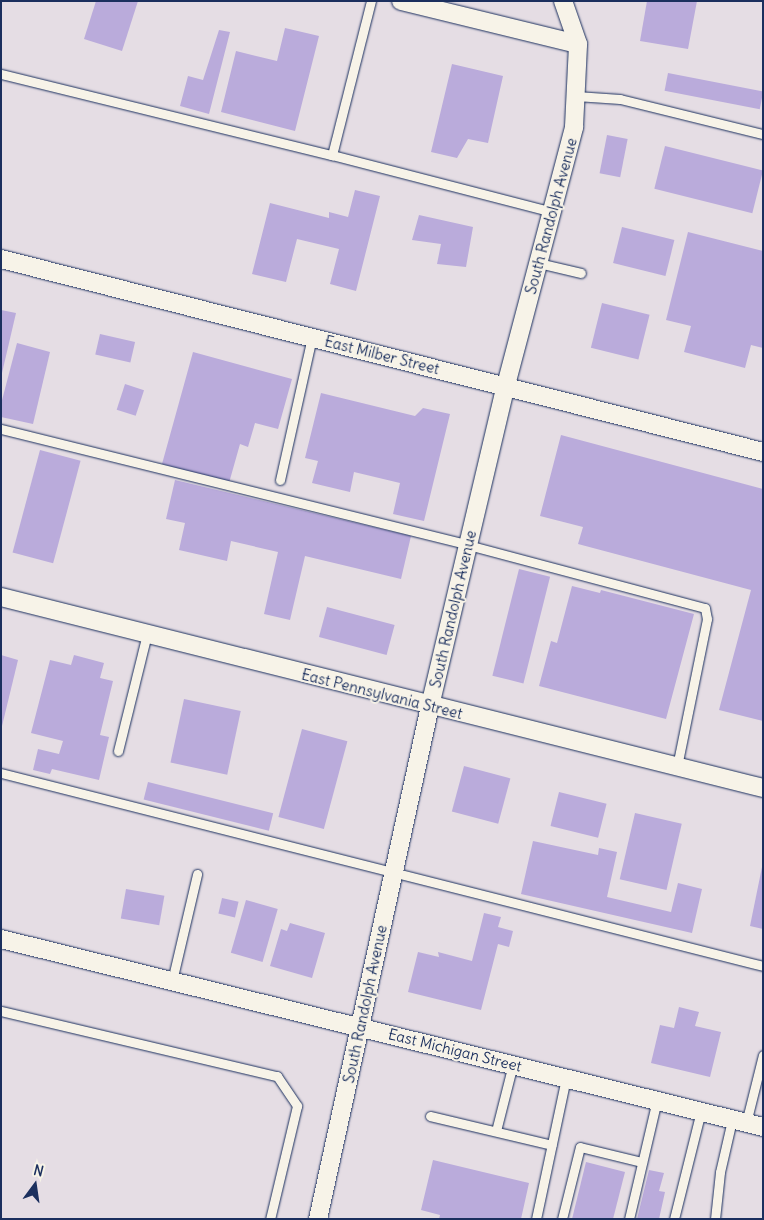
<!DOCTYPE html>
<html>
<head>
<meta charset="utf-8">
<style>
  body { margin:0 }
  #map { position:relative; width:764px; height:1220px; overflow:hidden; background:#e5dde4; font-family:Delius,sans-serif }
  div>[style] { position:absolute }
  .building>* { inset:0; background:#baabdb; transform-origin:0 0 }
  .roads { filter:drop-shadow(0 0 1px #1b2f5e) drop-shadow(0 0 1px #1b2f5e) }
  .service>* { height:9px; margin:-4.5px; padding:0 4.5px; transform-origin:4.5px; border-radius:4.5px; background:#f7f3e8 }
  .minor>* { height:18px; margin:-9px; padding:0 9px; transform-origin:9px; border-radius:9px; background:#f7f3e8 }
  span { translate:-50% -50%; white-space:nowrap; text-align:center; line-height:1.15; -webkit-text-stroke:4px #f7f3e8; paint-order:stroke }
  .street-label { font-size:15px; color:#1b2f5e }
  .frame { position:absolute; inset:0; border:2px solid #1b2f5e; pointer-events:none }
  .north { position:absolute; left:10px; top:1160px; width:50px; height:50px; -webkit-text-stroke:4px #f7f3e8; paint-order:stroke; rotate:14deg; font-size:14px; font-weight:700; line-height:20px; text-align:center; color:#1b2f5e }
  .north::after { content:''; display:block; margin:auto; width:18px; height:22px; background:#1b2f5e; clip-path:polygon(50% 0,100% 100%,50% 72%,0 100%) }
</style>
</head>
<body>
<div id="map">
  <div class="building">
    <div style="clip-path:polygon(96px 1px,138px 1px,122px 51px,84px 39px)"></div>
    <div style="clip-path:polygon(647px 1px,697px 1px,688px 49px,640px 41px)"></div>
    <div style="clip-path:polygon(285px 28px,319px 36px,295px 131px,221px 112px,236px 51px,277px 61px)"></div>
    <div style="clip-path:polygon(219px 30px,230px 32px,209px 114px,180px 106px,188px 76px,203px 80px)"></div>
    <div style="clip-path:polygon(452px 64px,503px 76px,488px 143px,468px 139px,457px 158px,431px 152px)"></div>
    <div style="left:668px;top:73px;width:97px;height:18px;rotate:11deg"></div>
    <div style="left:607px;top:135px;width:21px;height:39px;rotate:11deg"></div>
    <div style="left:665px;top:146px;width:101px;height:44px;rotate:14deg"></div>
    <div style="clip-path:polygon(355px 190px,380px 196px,356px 291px,330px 284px,339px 249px,297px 239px,286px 282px,252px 274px,270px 203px,329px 218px,329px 212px,348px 217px)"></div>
    <div style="clip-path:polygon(419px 215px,473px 227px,466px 267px,437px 264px,441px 244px,412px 240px)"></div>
    <div style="left:622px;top:227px;width:54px;height:37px;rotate:14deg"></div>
    <div style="clip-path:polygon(688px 232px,763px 251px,763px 348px,751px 345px,745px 368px,684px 352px,691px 326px,666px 320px)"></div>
    <div style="left:602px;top:303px;width:49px;height:46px;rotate:14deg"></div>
    <div style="clip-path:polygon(1px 310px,16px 313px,2px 373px,1px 373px)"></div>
    <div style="left:100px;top:334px;width:36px;height:21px;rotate:13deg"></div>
    <div style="clip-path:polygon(17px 343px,50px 352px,33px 424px,1px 417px,1px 404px)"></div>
    <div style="clip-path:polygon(193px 352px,292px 379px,278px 429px,255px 423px,248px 447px,240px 444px,229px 483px,162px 464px)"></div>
    <div style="left:125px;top:384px;width:20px;height:27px;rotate:18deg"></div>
    <div style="clip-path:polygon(321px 393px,415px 416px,423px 408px,450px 414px,424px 521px,393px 514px,400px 483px,354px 472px,350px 492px,312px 483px,318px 461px,305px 458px)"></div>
    <div style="clip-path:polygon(561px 435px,763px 489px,763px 721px,719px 710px,751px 590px,578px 544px,583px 527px,540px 516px)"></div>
    <div style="left:40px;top:450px;width:42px;height:106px;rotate:15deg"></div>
    <div style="clip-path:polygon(175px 480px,411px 536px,401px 579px,305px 556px,290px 620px,264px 614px,278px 552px,231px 541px,227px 561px,179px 550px,185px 523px,166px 519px)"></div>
    <div style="left:519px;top:569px;width:32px;height:110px;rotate:14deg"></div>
    <div style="clip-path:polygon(572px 586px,600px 593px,601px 590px,694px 614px,666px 719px,539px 686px,551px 641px,557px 643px)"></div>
    <div style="left:327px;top:607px;width:70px;height:31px;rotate:15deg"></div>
    <div style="clip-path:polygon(1px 655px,18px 660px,2px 726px,1px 726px)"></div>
    <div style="clip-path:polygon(74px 655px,104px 663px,100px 678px,113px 681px,100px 735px,109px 737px,99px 780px,52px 769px,50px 774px,33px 770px,38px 749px,59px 754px,63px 741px,31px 733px,50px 660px,71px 665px)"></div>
    <div style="left:184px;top:699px;width:58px;height:65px;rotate:12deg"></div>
    <div style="left:302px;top:729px;width:47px;height:91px;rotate:15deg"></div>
    <div style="left:464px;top:766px;width:48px;height:47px;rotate:15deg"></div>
    <div style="left:148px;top:782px;width:129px;height:18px;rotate:14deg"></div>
    <div style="left:559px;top:792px;width:49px;height:35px;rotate:14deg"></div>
    <div style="left:635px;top:813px;width:48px;height:68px;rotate:13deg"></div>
    <div style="clip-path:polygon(533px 841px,598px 855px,599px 848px,617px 852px,607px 897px,671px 912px,678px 883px,702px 889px,692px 933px,521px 894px)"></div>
    <div style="clip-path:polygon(762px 867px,763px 868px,763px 929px,750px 926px)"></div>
    <div style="left:126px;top:889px;width:39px;height:30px;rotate:10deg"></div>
    <div style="left:222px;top:898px;width:17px;height:16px;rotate:13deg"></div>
    <div style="left:246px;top:900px;width:33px;height:55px;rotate:16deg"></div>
    <div style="clip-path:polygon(484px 913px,501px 917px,498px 927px,513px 931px,509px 947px,498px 944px,481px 1010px,408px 992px,418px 952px,439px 957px,438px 952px,472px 961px)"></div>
    <div style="clip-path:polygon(290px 923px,325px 933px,312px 978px,270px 966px,281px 929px,287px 931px)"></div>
    <div style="clip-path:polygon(679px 1007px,699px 1012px,695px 1026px,721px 1032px,710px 1077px,651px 1063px,660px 1025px,674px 1028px)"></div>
    <div style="clip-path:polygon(433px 1160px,529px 1183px,521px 1219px,439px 1219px,440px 1215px,421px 1210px)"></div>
    <div style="clip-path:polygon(586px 1162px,625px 1172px,613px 1219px,572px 1219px)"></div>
    <div style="clip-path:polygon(649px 1170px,664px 1173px,659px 1191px,665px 1192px,659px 1219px,637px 1219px)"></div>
  </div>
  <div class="roads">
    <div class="service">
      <div style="left:1px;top:74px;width:341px;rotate:13.8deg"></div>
      <div style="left:332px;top:155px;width:227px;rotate:14.5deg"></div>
      <div style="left:576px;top:96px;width:44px;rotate:3.9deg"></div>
      <div style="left:620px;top:99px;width:147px;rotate:13.8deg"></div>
      <div style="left:332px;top:155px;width:159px;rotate:-75.8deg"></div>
      <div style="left:538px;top:263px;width:44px;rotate:13.1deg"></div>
      <div style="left:1px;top:429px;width:481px;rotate:13.9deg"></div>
      <div style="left:468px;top:545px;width:245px;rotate:14.9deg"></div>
      <div style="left:705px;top:608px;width:11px;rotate:80deg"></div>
      <div style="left:707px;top:619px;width:151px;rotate:101.5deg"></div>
      <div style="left:280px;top:480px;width:147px;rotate:-77.4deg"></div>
      <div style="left:118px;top:751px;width:121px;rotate:-76.1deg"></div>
      <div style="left:1px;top:773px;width:786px;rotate:14.21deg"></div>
      <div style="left:172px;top:981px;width:110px;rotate:-76.8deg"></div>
      <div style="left:1px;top:1011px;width:284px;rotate:13.3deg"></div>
      <div style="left:277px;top:1076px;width:36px;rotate:56deg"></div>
      <div style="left:297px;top:1106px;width:116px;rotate:103.4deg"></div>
      <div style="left:430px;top:1116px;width:125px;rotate:13.4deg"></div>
      <div style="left:746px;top:1123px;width:70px;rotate:-76deg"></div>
      <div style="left:496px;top:1131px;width:69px;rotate:-75.8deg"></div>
      <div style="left:536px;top:1219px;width:144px;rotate:-78deg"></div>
      <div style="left:562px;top:1219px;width:74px;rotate:-76deg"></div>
      <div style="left:580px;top:1147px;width:64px;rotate:13.6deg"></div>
      <div style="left:629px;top:1219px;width:122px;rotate:-76.8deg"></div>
      <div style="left:674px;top:1219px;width:111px;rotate:-76deg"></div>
      <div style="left:715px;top:1219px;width:47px;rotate:-83.9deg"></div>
      <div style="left:720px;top:1172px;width:53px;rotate:-77deg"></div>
    </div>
    <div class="minor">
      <div style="left:401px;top:1px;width:182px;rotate:13.7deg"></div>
      <div style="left:1px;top:259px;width:786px;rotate:14.21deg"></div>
      <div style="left:1px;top:597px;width:786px;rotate:14.07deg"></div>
      <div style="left:1px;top:939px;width:785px;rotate:13.86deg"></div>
      <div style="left:318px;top:1219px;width:525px;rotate:-77.68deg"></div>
      <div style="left:430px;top:706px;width:330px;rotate:-76.7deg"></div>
      <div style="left:506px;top:385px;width:267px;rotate:-75.2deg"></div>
      <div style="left:574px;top:127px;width:83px;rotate:-87.2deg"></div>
      <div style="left:578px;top:44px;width:46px;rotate:-109.2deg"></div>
    </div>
  </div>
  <div class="street-label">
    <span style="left:551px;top:216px;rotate:-75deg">South Randolph Avenue</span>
    <span style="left:382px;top:355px;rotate:14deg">East Milber Street</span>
    <span style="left:453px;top:609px;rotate:-77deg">South Randolph Avenue</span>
    <span style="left:382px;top:694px;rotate:14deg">East Pennsylvania Street</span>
    <span style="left:365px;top:1004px;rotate:-78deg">South Randolph Avenue</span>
    <span style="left:455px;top:1050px;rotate:14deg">East Michigan Street</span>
  </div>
  <div class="frame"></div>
  <div class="north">N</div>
</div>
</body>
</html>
